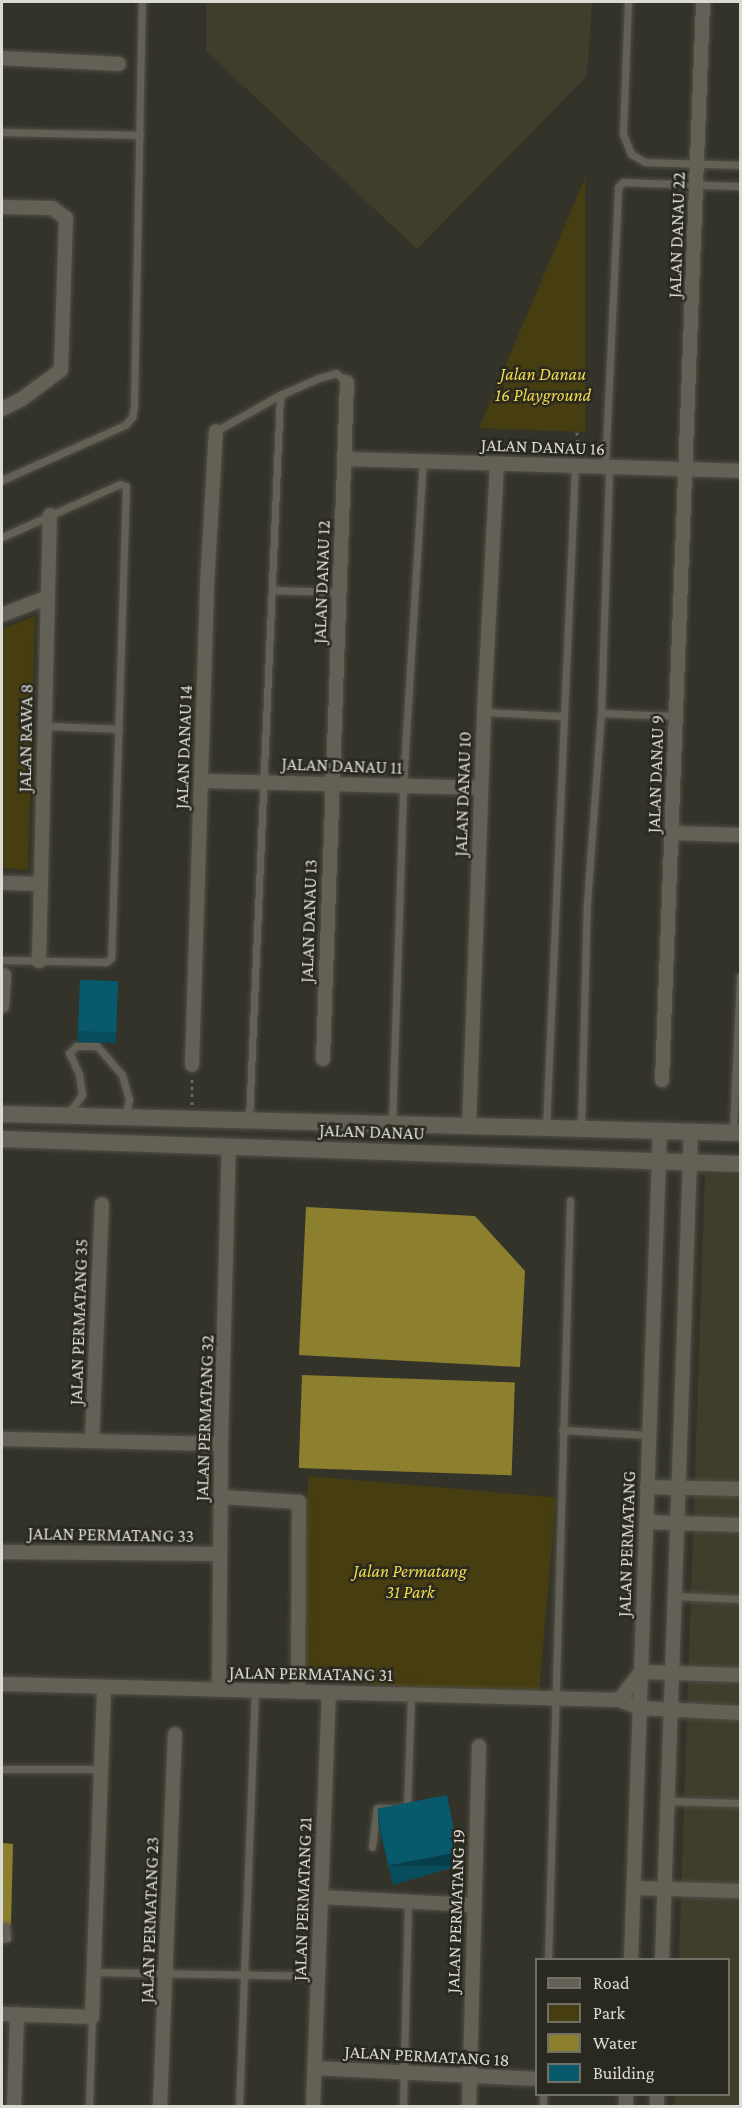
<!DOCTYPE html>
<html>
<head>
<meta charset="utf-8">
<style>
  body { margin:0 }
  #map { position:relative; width:742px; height:2108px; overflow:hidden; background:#343329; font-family:"Crimson Pro",serif }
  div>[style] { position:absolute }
  .built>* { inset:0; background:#3f3d2c }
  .green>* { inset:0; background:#463e10; transform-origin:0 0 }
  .water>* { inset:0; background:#8c802f; transform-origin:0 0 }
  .path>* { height:3px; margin-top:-1.5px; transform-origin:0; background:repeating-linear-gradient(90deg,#68675f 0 3px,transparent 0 7.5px) }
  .roads { filter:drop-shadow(0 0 2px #515048) drop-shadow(0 0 2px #515048) }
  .service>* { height:7px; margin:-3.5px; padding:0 3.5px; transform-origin:3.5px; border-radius:3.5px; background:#636156 }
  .minor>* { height:14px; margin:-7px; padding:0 7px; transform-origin:7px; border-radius:7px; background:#636156 }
  .tertiary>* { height:16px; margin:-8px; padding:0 8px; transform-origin:8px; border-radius:8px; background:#636156 }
  .wall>* { inset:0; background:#084d5e; transform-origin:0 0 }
  .shaded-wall>* { inset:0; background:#063e4c; transform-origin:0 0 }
  .building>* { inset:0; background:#09596d; transform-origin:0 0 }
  span { translate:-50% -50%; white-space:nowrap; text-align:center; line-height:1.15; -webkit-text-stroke:5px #2a291f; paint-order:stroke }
  .street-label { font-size:18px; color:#dbdad4 }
  .park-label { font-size:18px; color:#efd94c; font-style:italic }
  .frame { position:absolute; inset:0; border:3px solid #dbdad4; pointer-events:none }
  .legend { position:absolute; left:535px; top:1958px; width:195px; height:138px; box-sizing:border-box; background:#2a291f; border:2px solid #717067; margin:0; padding:8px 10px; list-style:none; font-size:18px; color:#dbdad4 }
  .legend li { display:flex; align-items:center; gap:12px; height:30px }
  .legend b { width:30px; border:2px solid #717067 }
</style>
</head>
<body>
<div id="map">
  <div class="built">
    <div style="clip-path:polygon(206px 2px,592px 2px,587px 76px,417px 249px,206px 51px)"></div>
    <div style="clip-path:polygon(705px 1174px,740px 1175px,740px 2106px,674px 2106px,675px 2095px,728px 2094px,728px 1960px,679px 1959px)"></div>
  </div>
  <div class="green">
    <div style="clip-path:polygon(585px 178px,585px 432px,479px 428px)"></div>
    <div style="clip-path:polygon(35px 616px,28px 870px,2px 868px,2px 629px)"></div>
    <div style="left:309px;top:1476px;width:248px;height:202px;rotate:5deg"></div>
  </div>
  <div class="water">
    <div style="clip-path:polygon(306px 1207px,475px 1216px,525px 1271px,520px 1367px,299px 1355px)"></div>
    <div style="left:302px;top:1375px;width:213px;height:93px;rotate:2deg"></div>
    <div style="clip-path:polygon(2px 1843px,13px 1844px,11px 1925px,2px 1925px)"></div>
  </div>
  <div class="path">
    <div style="left:577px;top:432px;width:22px;rotate:87deg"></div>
    <div style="left:192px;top:1079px;width:26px;rotate:90deg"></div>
  </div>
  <div class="roads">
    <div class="service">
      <div style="left:628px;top:2px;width:132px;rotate:92.2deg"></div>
      <div style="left:623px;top:134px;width:22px;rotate:68deg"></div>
      <div style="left:631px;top:154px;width:16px;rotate:30deg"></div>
      <div style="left:645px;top:162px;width:95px;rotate:1.8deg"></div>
      <div style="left:2px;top:132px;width:138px;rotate:1.2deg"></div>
      <div style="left:216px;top:431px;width:73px;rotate:-29.4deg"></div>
      <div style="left:280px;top:395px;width:43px;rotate:-23.6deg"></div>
      <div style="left:319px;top:378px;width:18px;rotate:-16deg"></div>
      <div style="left:336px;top:373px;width:14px;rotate:39deg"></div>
      <div style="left:605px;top:467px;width:280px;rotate:-87.3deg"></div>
      <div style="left:618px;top:187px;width:7px;rotate:-45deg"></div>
      <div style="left:623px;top:182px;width:117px;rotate:2deg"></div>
      <div style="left:2px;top:480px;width:135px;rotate:-24.1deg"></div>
      <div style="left:125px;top:425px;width:11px;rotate:-49deg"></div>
      <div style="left:132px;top:417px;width:10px;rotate:-79deg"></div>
      <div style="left:134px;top:407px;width:405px;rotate:-88.9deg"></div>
      <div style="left:2px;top:537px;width:129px;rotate:-24.2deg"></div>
      <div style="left:120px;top:484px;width:6px;rotate:18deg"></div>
      <div style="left:126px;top:486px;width:472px;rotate:91.8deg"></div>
      <div style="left:111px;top:958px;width:6px;rotate:141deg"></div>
      <div style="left:106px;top:962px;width:104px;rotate:-178.9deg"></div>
      <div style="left:272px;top:590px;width:68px;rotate:1.7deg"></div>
      <div style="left:484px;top:712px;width:79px;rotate:2.9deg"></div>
      <div style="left:601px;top:713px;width:75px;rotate:2.3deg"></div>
      <div style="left:45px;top:726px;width:74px;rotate:2.3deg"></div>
      <div style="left:68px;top:1114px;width:24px;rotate:-54deg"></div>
      <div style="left:82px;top:1095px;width:21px;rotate:-98deg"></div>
      <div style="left:79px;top:1074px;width:23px;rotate:-115deg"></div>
      <div style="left:69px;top:1053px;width:10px;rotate:-45deg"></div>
      <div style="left:76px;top:1046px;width:21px"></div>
      <div style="left:97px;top:1046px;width:38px;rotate:49deg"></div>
      <div style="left:122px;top:1075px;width:26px;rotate:74deg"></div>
      <div style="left:129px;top:1100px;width:17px;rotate:103deg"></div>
      <div style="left:249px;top:1120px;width:726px;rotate:-87.55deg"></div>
      <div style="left:392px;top:1124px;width:339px;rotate:-88.1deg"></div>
      <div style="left:403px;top:785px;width:325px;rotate:-86.5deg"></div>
      <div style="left:546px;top:1128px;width:663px;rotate:-87.49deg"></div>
      <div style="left:581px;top:1128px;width:225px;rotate:-88.5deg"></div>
      <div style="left:587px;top:903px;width:191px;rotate:-85.8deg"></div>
      <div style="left:601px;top:713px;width:246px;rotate:-88.1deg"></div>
      <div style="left:733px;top:1132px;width:156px;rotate:-87.4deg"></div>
      <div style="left:562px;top:1430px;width:87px;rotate:3.3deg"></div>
      <div style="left:675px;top:1596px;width:65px;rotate:2.6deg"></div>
      <div style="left:2px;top:1769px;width:99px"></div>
      <div style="left:667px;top:1801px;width:73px;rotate:1.6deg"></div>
      <div style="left:372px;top:1847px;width:39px;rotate:-83deg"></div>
      <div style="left:377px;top:1808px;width:30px"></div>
      <div style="left:407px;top:1808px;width:113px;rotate:-88deg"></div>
      <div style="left:2px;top:1939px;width:5px;rotate:-11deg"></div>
      <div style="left:7px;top:1938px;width:11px;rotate:-95deg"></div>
      <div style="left:548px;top:1960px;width:760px;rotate:-88.34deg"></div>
      <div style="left:94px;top:1972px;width:224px;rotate:1deg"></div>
      <div style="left:89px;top:2106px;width:89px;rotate:-88.1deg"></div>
      <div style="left:239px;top:2106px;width:415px;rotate:-87.8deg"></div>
      <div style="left:403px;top:2106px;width:203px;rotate:-88.6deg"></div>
      <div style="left:543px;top:2106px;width:12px;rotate:-90deg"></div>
    </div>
    <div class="minor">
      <div style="left:2px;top:58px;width:117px;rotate:2.9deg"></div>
      <div style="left:2px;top:207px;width:50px;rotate:1.1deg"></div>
      <div style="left:52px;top:208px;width:17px;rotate:36deg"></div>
      <div style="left:66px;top:218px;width:152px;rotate:91.9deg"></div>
      <div style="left:61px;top:370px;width:49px;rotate:143.4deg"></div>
      <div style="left:22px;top:399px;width:22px;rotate:153deg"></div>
      <div style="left:345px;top:459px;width:395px;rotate:1.7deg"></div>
      <div style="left:2px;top:615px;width:49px;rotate:-21.4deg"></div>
      <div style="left:201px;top:781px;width:280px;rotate:1.4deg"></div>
      <div style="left:672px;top:833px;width:68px;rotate:1.7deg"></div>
      <div style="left:2px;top:883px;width:39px;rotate:1deg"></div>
      <div style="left:39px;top:961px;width:446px;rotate:-88.6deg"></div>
      <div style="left:2px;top:1006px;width:31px;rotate:-86deg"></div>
      <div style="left:323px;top:1059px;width:677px;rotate:-87.97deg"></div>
      <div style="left:192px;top:1065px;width:480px;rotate:-88.2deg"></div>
      <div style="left:207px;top:585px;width:154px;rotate:-86.7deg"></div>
      <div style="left:662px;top:1080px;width:1079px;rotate:-87.82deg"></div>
      <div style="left:469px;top:1126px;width:414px;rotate:-87.9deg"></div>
      <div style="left:484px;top:712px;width:249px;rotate:-87deg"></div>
      <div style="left:2px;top:1439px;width:219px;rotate:1.3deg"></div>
      <div style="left:92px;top:1441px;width:237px;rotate:-87.6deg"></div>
      <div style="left:647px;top:1487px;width:93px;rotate:1.2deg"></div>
      <div style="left:221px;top:1497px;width:78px;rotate:3.7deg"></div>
      <div style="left:299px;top:1502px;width:190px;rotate:90.3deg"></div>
      <div style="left:646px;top:1522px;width:94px;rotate:1.8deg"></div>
      <div style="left:2px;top:1552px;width:218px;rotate:0.5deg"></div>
      <div style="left:641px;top:1672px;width:99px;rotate:1.7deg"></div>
      <div style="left:2px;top:1684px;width:617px;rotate:1.49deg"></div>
      <div style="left:619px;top:1700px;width:22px;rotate:21deg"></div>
      <div style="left:640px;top:1708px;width:100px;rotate:2.9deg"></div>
      <div style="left:219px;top:1690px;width:246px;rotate:-89.5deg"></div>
      <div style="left:221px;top:1444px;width:297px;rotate:-88.5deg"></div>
      <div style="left:619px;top:1700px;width:36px;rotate:-52deg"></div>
      <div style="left:634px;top:1888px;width:106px;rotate:1.6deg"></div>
      <div style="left:321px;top:1897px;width:153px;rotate:3deg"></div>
      <div style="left:631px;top:1960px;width:831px;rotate:-88deg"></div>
      <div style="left:662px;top:1960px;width:830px;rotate:-88deg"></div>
      <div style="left:2px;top:2014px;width:90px;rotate:1.9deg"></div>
      <div style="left:92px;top:2017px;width:330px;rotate:-87.9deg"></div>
      <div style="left:315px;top:2068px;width:221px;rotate:2.8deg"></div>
      <div style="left:14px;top:2106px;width:92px;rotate:-88.1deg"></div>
      <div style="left:160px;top:2106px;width:372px;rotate:-87.7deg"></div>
      <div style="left:313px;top:2106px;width:413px;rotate:-87.8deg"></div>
      <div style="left:469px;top:2106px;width:360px;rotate:-88.4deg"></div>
      <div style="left:626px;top:2106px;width:12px;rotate:-90deg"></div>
      <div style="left:657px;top:2106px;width:12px;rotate:-90deg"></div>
    </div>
    <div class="tertiary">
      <div style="left:2px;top:1114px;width:738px;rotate:1.47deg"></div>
      <div style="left:2px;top:1139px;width:738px;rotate:1.94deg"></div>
    </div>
  </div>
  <div class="wall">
    <div style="left:80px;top:980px;width:38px;height:62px;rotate:2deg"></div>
    <div style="clip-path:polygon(378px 1811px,458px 1866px,393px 1885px,378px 1824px)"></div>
  </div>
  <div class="shaded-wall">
    <div style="left:458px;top:1852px;width:14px;height:68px;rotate:90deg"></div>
  </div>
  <div class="building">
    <div style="left:80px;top:980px;width:38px;height:51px;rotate:2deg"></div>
    <div style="left:447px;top:1795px;width:58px;height:71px;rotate:79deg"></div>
  </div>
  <div class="street-label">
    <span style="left:677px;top:235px;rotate:-88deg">JALAN DANAU 22</span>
    <span style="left:543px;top:447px;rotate:2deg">JALAN DANAU 16</span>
    <span style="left:322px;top:582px;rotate:-88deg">JALAN DANAU 12</span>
    <span style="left:26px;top:738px;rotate:-89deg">JALAN RAWA 8</span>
    <span style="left:184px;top:747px;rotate:-88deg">JALAN DANAU 14</span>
    <span style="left:342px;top:766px;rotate:2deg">JALAN DANAU 11</span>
    <span style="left:656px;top:774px;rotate:-88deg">JALAN DANAU 9</span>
    <span style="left:463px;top:794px;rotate:-88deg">JALAN DANAU 10</span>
    <span style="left:309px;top:921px;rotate:-88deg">JALAN DANAU 13</span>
    <span style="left:372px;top:1132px;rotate:2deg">JALAN DANAU</span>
    <span style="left:79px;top:1322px;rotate:-88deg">JALAN PERMATANG 35</span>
    <span style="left:205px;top:1418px;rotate:-88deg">JALAN PERMATANG 32</span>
    <span style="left:111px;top:1535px;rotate:1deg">JALAN PERMATANG 33</span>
    <span style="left:627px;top:1544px;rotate:-88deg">JALAN PERMATANG</span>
    <span style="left:311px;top:1674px;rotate:1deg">JALAN PERMATANG 31</span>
    <span style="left:303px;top:1899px;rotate:-88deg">JALAN PERMATANG 21</span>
    <span style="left:456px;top:1911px;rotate:-88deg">JALAN PERMATANG 19</span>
    <span style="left:150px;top:1920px;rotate:-88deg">JALAN PERMATANG 23</span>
    <span style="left:427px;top:2056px;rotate:3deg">JALAN PERMATANG 18</span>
  </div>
  <div class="park-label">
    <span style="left:543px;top:385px">Jalan Danau<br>16 Playground</span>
    <span style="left:410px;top:1582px">Jalan Permatang<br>31 Park</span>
  </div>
  <div class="frame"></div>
  <ul class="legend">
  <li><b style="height:8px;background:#636156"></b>Road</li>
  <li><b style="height:16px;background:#463e10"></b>Park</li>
  <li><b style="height:16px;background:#8c802f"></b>Water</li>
  <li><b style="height:16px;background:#09596d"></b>Building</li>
  </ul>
</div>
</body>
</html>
